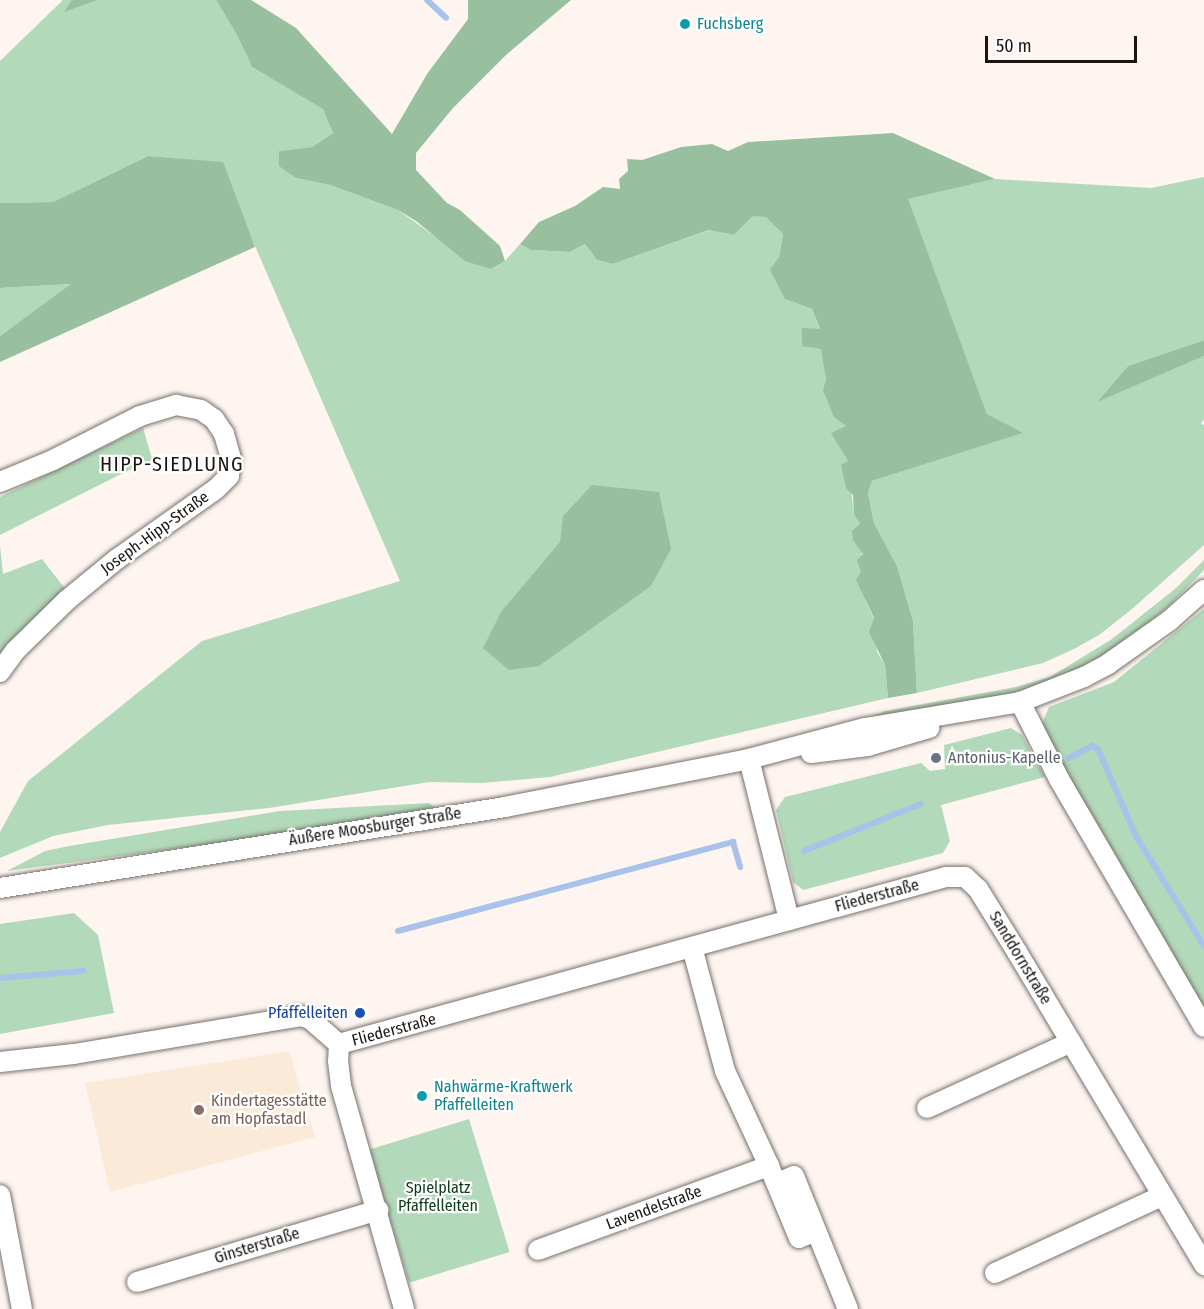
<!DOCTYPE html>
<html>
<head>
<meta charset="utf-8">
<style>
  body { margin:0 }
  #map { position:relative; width:1204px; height:1309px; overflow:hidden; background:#fef5f1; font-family:"Fira Sans Condensed",sans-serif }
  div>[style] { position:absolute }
  .education>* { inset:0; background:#fcead9 }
  .green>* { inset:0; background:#b2d9b9; transform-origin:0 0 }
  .forest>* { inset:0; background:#98c09f }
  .stream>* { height:6px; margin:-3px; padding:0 3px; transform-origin:3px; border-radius:3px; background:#a8c2e9 }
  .roads { filter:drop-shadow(0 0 2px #78706c) drop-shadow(0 0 2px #78706c) }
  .minor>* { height:20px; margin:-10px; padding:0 10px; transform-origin:10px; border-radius:10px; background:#fff }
  .dots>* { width:16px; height:16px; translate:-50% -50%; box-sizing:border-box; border:3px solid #fff; border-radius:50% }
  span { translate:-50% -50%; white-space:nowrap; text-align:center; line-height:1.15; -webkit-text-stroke:4.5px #fff; paint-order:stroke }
  .culture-label { font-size:16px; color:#0d838f }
  .left { translate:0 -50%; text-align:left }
  .street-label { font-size:16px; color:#181513 }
  .worship-label { font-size:16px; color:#5b616d }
  .transit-label { font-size:16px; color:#164399 }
  .right { translate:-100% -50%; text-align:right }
  .education-label { font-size:16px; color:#785e54 }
  .park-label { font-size:16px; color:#0c3a1b }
  .quarter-label { font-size:20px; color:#181513; letter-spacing:1.5px }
  .scale { position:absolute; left:985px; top:36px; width:152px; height:27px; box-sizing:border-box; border:3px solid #181513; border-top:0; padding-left:8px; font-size:18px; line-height:21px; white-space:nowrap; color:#181513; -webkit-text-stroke:4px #fff; paint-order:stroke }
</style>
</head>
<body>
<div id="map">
  <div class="education">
    <div style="clip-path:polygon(289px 1051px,315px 1137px,110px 1192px,85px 1083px)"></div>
  </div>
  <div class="green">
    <div style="clip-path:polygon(63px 0,216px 0,237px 35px,252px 67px,324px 109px,333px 133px,312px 147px,279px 151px,296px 178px,330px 185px,398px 210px,433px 235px,491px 269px,505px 261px,520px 244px,531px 250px,570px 252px,585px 244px,597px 260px,613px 264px,710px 230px,734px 235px,753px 216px,766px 216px,783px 234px,779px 257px,785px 299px,812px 309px,820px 330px,826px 380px,847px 426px,832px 433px,848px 461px,854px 515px,860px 524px,865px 600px,874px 619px,877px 652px,885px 665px,888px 698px,550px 777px,483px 783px,429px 782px,269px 808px,108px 825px,53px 836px,0 858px,0 832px,28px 781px,202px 641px,400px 581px,236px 202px,223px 163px,148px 156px,53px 202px,0 203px,0 61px)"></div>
    <div style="clip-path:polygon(1204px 177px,1204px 340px,1128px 366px,1098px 401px,1204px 356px,1204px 419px,1201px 424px,1204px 425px,1204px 545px,1132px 609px,1099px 635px,1074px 649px,1043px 663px,917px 693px,913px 621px,897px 566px,874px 523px,868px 493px,872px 481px,1022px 433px,987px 414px,907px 199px,995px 179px,1151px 188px)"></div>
    <div style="clip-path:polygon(72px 284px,0 336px,0 288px)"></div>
    <div style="clip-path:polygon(143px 428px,153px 462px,139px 465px,0 535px,0 497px)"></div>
    <div style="clip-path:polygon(0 545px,3px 574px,42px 559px,66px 590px,12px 640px,0 656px)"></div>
    <div style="clip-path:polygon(1204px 560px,1204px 570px,1169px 606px,1123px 644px,1066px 676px,1002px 696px,869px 718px,885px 711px,1016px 687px,1050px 677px,1112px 639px,1176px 588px)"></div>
    <div style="clip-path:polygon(1204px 609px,1204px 1012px,1059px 769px,1042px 724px,1049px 707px,1114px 682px)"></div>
    <div style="clip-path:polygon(1011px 728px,1022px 735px,1045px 777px,941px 805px,950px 841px,943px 853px,803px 890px,793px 882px,776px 810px,785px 797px,921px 763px,930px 771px,945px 769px,944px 745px)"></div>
    <div style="clip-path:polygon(429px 803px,443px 813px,7px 871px,45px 851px,69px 846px,280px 811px)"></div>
    <div style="clip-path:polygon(74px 913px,98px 935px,114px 1013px,0 1034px,0 924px)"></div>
    <div style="left:469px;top:1119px;width:139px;height:105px;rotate:73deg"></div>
  </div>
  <div class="forest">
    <div style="clip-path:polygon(72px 0,97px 0,64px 12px)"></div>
    <div style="clip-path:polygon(216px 0,251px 0,296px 28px,392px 134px,427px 74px,468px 19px,468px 0,571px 0,506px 55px,453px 108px,416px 153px,416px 170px,447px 203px,460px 210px,500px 246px,505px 261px,491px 269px,465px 261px,416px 221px,398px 210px,330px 185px,296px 178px,279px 166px,279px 151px,312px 147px,333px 133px,323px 109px,252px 67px,237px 35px)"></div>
    <div style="clip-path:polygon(893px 133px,995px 179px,908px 199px,987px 414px,1023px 433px,872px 481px,868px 493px,874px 523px,897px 566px,913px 621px,917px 693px,888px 698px,885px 665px,869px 632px,874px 618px,856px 580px,861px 572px,857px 560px,863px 554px,853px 540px,852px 531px,860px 524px,854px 515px,853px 495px,846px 488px,841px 465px,848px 461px,831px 433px,846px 426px,834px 417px,823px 390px,826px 380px,821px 349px,802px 346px,802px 328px,820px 329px,812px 309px,785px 299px,770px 270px,779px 257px,783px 234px,766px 217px,753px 216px,734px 235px,709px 230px,613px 264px,597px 260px,585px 244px,570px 252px,531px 250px,520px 244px,539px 222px,575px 206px,603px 187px,620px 189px,619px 179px,628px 171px,627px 159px,642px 160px,681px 147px,712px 144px,728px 151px,748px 142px)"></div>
    <div style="clip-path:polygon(148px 156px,223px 162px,255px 247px,0 362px,0 336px,71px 284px,0 288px,0 203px,53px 202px)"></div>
    <div style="clip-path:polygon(1204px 340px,1204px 356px,1097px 402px,1128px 366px)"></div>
    <div style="clip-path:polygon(592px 485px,659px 492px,671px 549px,651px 586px,539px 666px,509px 670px,483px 648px,501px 612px,560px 542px,563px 516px)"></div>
  </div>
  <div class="stream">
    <div style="left:427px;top:0;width:26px;rotate:43deg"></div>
    <div style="left:1069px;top:758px;width:26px;rotate:-28deg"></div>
    <div style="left:1092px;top:746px;width:7px;rotate:27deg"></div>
    <div style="left:1098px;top:749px;width:95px;rotate:66.4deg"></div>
    <div style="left:1136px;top:836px;width:129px;rotate:58.3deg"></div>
    <div style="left:804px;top:851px;width:126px;rotate:-21.9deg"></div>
    <div style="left:398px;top:931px;width:347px;rotate:-14.9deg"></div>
    <div style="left:733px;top:842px;width:26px;rotate:74deg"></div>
    <div style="left:0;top:978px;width:84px;rotate:-4.8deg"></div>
  </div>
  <div class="roads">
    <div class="minor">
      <div style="left:0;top:482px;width:57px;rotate:-22.5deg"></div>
      <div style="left:53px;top:460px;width:97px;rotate:-26.8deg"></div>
      <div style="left:140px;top:416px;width:38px;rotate:-17deg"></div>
      <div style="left:176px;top:405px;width:25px;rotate:11deg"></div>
      <div style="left:201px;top:410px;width:16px;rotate:35deg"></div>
      <div style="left:214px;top:419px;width:18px;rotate:56deg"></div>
      <div style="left:224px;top:434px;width:26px;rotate:74deg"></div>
      <div style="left:231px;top:459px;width:17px;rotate:97deg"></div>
      <div style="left:229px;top:476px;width:18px;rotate:135deg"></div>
      <div style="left:216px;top:489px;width:121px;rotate:144.7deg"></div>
      <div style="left:117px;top:559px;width:65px;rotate:140.6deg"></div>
      <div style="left:67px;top:600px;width:73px;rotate:135.6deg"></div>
      <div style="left:15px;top:651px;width:26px;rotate:126deg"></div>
      <div style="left:1020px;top:702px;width:86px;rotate:63.1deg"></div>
      <div style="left:1059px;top:779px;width:287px;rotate:59.7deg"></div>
      <div style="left:811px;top:753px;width:57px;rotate:-7deg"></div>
      <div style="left:868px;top:746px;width:64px;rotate:-16.4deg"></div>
      <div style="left:749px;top:759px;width:166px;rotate:76deg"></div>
      <div style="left:0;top:888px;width:511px;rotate:-9.11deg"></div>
      <div style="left:505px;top:807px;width:249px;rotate:-11.1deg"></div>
      <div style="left:749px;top:759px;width:120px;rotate:-15deg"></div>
      <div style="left:865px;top:728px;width:157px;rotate:-9.5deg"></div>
      <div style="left:1020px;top:702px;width:69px;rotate:-21.3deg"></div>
      <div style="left:1084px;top:677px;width:27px;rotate:-28deg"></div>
      <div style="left:1108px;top:664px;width:75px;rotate:-35.2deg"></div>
      <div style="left:1169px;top:621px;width:47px;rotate:-41.5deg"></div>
      <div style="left:692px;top:947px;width:128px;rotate:75.1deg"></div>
      <div style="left:725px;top:1071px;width:105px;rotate:65.1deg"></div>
      <div style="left:769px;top:1166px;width:78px;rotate:67.4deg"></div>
      <div style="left:799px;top:1238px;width:18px;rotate:-22deg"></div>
      <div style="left:339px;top:1044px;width:17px;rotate:93deg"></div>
      <div style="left:338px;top:1061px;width:25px;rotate:83deg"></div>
      <div style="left:341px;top:1086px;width:232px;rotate:74.2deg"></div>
      <div style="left:0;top:1062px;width:74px;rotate:-6.2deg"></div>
      <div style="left:74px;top:1054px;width:230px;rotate:-9.5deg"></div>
      <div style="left:301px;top:1016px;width:9px;rotate:18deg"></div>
      <div style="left:310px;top:1019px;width:38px;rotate:41deg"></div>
      <div style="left:339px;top:1044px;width:630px;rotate:-15.38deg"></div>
      <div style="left:946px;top:877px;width:19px"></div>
      <div style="left:965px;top:877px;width:18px;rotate:43deg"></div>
      <div style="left:978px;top:889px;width:74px;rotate:58.2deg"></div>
      <div style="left:1017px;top:952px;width:365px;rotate:59.1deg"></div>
      <div style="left:927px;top:1108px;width:158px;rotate:-24.6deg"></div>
      <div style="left:777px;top:1183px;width:18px;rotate:-22deg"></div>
      <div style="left:794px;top:1176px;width:144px;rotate:67.9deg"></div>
      <div style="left:0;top:1195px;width:116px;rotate:79.1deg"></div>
      <div style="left:538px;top:1250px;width:246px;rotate:-20deg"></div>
      <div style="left:995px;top:1273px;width:184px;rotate:-24.8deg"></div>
      <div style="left:137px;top:1282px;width:252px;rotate:-16.6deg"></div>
    </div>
  </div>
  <div class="dots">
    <div style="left:685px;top:24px;background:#0f9aa8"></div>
    <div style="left:936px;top:758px;background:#6b7280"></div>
    <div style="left:360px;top:1013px;background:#1a4fb4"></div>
    <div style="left:422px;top:1096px;background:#0f9aa8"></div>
    <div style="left:199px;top:1110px;background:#8d6e63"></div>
  </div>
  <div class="culture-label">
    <span class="left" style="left:697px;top:24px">Fuchsberg</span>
    <span class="left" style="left:434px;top:1096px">Nahwärme-Kraftwerk<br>Pfaffelleiten</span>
  </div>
  <div class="street-label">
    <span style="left:155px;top:533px;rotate:-36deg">Joseph-Hipp-Straße</span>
    <span style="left:375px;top:827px;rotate:-9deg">Äußere Moosburger Straße</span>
    <span style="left:877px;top:896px;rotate:-15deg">Fliederstraße</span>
    <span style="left:1020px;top:958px;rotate:59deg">Sanddornstraße</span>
    <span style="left:394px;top:1030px;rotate:-15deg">Fliederstraße</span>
    <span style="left:654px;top:1208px;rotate:-20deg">Lavendelstraße</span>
    <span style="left:257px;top:1246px;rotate:-17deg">Ginsterstraße</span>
  </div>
  <div class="worship-label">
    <span class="left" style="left:948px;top:758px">Antonius-Kapelle</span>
  </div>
  <div class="transit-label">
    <span class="right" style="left:348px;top:1013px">Pfaffelleiten</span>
  </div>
  <div class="education-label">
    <span class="left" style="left:211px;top:1110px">Kindertagesstätte<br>am Hopfastadl</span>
  </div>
  <div class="park-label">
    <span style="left:438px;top:1197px">Spielplatz<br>Pfaffelleiten</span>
  </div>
  <div class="quarter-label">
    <span style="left:172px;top:464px">HIPP-SIEDLUNG</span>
  </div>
  <div class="scale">50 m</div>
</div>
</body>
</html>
